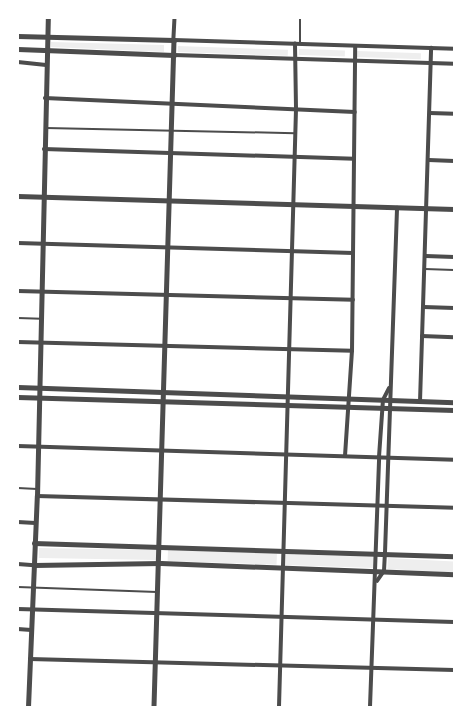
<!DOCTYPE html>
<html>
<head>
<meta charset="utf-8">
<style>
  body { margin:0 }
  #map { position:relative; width:472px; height:725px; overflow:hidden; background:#fff; font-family:Commissioner,sans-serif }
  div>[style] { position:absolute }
  .green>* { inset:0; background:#eee; transform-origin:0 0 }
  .service>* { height:2px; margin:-1px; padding:0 1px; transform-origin:1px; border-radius:1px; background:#4c4c4c }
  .minor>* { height:3.5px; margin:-1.75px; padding:0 1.75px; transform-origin:1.75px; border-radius:1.75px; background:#4c4c4c }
  .tertiary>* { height:4.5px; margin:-2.25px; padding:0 2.25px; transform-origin:2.25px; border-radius:2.25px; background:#4c4c4c }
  span { translate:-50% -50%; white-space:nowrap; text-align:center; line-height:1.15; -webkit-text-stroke:3.5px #fff; paint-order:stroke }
  .frame { position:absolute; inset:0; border:19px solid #fff; pointer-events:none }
</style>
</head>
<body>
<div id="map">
  <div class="green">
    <div style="clip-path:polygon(51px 42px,164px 45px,164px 52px,51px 47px)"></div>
    <div style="left:178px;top:46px;width:110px;height:6px;rotate:2deg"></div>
    <div style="left:299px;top:49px;width:46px;height:6px;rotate:2deg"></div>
    <div style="left:357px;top:51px;width:64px;height:6px;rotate:2deg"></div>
    <div style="left:39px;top:548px;width:118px;height:10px;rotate:1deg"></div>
    <div style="left:168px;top:550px;width:109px;height:11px;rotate:2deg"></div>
    <div style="left:285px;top:554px;width:89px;height:11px;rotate:2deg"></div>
    <div style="left:388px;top:558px;width:66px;height:11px;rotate:3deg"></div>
  </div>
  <div class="service">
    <div style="left:300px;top:44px;width:26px;rotate:-90deg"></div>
    <div style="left:46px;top:128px;width:249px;rotate:1.2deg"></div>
    <div style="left:425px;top:269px;width:29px;rotate:2deg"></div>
    <div style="left:18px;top:318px;width:23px;rotate:2deg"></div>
    <div style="left:18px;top:488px;width:19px;rotate:3deg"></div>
    <div style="left:18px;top:587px;width:139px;rotate:2.1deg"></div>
  </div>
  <div class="minor">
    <div style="left:175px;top:18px;width:22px;rotate:93deg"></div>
    <div style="left:174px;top:40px;width:280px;rotate:1.8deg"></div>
    <div style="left:174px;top:55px;width:280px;rotate:1.8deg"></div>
    <div style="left:18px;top:62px;width:28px;rotate:6deg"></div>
    <div style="left:45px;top:98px;width:310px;rotate:2.6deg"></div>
    <div style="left:430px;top:113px;width:24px;rotate:2deg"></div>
    <div style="left:44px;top:149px;width:310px;rotate:1.8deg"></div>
    <div style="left:429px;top:160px;width:25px;rotate:2deg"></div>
    <div style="left:18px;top:243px;width:335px;rotate:1.7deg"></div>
    <div style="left:426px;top:256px;width:28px;rotate:2deg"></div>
    <div style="left:18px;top:291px;width:335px;rotate:1.5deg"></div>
    <div style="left:424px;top:307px;width:30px;rotate:2deg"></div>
    <div style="left:422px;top:336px;width:32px;rotate:2deg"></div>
    <div style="left:18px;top:342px;width:334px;rotate:1.5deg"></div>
    <div style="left:420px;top:402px;width:354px;rotate:-88.2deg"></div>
    <div style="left:18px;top:446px;width:436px;rotate:1.8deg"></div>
    <div style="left:345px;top:456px;width:105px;rotate:-86.2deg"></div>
    <div style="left:352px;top:351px;width:304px;rotate:-89.4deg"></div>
    <div style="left:37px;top:496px;width:417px;rotate:1.6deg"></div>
    <div style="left:18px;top:522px;width:17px;rotate:3deg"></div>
    <div style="left:18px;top:564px;width:16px;rotate:4deg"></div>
    <div style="left:377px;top:581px;width:12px;rotate:-55deg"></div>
    <div style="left:384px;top:571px;width:18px;rotate:-87deg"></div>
    <div style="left:385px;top:553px;width:345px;rotate:-88deg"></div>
    <div style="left:18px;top:609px;width:436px;rotate:1.7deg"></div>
    <div style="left:18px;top:629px;width:13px;rotate:4deg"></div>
    <div style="left:30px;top:659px;width:424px;rotate:1.5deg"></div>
    <div style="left:279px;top:707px;width:599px;rotate:-88.37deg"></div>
    <div style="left:296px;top:108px;width:64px;rotate:-90.9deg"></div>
    <div style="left:370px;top:707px;width:250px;rotate:-87.9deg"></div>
    <div style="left:379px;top:457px;width:57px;rotate:-86deg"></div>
    <div style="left:383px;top:400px;width:13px;rotate:-63deg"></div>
  </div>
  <div class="tertiary">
    <div style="left:18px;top:36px;width:156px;rotate:1.5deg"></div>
    <div style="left:174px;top:40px;width:667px;rotate:91.72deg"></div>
    <div style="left:18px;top:49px;width:156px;rotate:2.2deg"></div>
    <div style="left:18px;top:196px;width:436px;rotate:1.7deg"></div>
    <div style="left:18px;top:387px;width:436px;rotate:2deg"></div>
    <div style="left:18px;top:397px;width:436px;rotate:1.7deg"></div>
    <div style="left:34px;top:543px;width:420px;rotate:1.8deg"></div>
    <div style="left:34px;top:565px;width:127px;rotate:-0.9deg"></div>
    <div style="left:161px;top:563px;width:293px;rotate:2.2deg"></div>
    <div style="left:28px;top:707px;width:211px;rotate:-87.6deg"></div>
    <div style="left:37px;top:496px;width:478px;rotate:-88.7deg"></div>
  </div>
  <div class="frame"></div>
</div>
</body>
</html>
